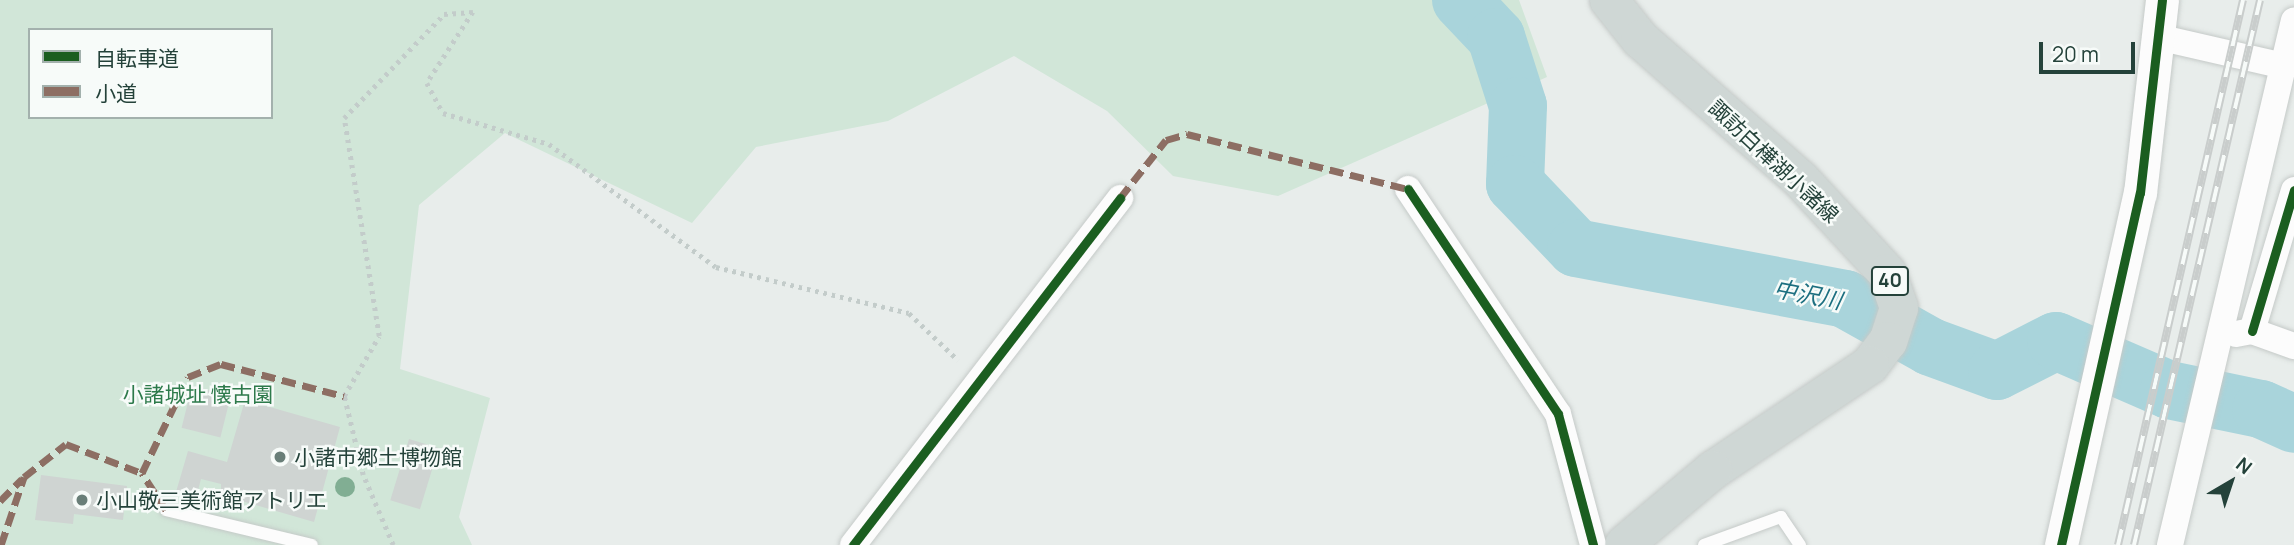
<!DOCTYPE html>
<html>
<head>
<meta charset="utf-8">
<style>
  body { margin:0 }
  #map { position:relative; width:2294px; height:545px; overflow:hidden; background:#e8edeb; font-family:Manrope,"Noto Sans JP",sans-serif }
  div>[style] { position:absolute }
  .green>* { inset:0; background:#d1e6d8 }
  .river>* { height:58px; margin:-29px; padding:0 29px; transform-origin:29px; border-radius:29px; background:#a9d4db }
  .building>* { inset:0; background:#cfd4d2; transform-origin:0 0 }
  .path>* { height:4.5px; margin-top:-2.25px; transform-origin:0; background:repeating-linear-gradient(90deg,#c3ccca 0 3.5px,transparent 0 8.5px) }
  .roads { filter:drop-shadow(0 0 2px #c5cac8) drop-shadow(0 0 2px #c5cac8) }
  .service>* { height:12px; margin:-6px; padding:0 6px; transform-origin:6px; border-radius:6px; background:#fcfcfc }
  .minor>* { height:26px; margin:-13px; padding:0 13px; transform-origin:13px; border-radius:13px; background:#fcfcfc }
  .tertiary>* { height:33px; margin:-16.5px; padding:0 16.5px; transform-origin:16.5px; border-radius:16.5px; background:#fcfcfc }
  .primary>* { height:38px; margin:-19px; padding:0 19px; transform-origin:19px; border-radius:19px; background:#cfd7d5 }
  .rail>* { height:8px; margin-top:-4px; transform-origin:0; background:repeating-linear-gradient(90deg,#f7fbf9 0 16px,#c9cdcc 0 32px); box-sizing:border-box; border-block:2px solid #c9cdcc }
  .quiet>* { height:7px; margin-top:-3.5px; transform-origin:0; background:repeating-linear-gradient(90deg,#8d6e63 0 14px,transparent 0 21px) }
  .cycleway>* { height:9px; margin:-4.5px; padding:0 4.5px; transform-origin:4.5px; border-radius:4.5px; background:#1b5e20 }
  .trees>* { width:20px; height:20px; margin:-10px; border-radius:50%; background:#81ae93 }
  .dots>* { width:19px; height:19px; translate:-50% -50%; box-sizing:border-box; border:4px solid #f7fbf9; border-radius:50% }
  span { translate:-50% -50%; white-space:nowrap; text-align:center; line-height:1.15; -webkit-text-stroke:5px #f7fbf9; paint-order:stroke }
  .shield-label span { padding:2px 5px; background:#f7fbf9; border:2px solid; border-radius:5px; -webkit-text-stroke-width:0 }
  .shield-label { font-size:19px; color:#24423a; font-weight:700 }
  .street-label { font-size:21px; color:#24423a }
  .park-label { font-size:21px; color:#2d7a4b }
  .poi-label { font-size:21px; color:#24423a }
  .left { translate:0 -50%; text-align:left }
  .water-label { font-size:23px; color:#1c6f80; font-style:italic }
  .legend { position:absolute; left:28px; top:28px; width:245px; height:91px; box-sizing:border-box; background:#f7fbf9; border:2px solid #a3b1ad; margin:0; padding:9px 12px; list-style:none; font-size:21px; color:#24423a }
  .legend li { display:flex; align-items:center; gap:14px; height:35px }
  .legend b { width:35px; border:2px solid #a3b1ad }
  .north { position:absolute; left:2196px; top:447px; width:70px; height:70px; -webkit-text-stroke:5px #f7fbf9; paint-order:stroke; rotate:39deg; font-size:19px; font-weight:700; line-height:28px; text-align:center; color:#24423a }
  .north::after { content:''; display:block; margin:auto; width:24px; height:32px; background:#24423a; clip-path:polygon(50% 0,100% 100%,50% 72%,0 100%) }
  .scale { position:absolute; left:2039px; top:42px; width:96px; height:32px; box-sizing:border-box; border:4px solid #24423a; border-top:0; padding-left:9px; font-size:21px; line-height:24px; white-space:nowrap; color:#24423a; -webkit-text-stroke:5px #f7fbf9; paint-order:stroke }
</style>
</head>
<body>
<div id="map">
  <div class="green">
    <div style="clip-path:polygon(evenodd,0 0,1519px 0,1547px 77px,1278px 196px,1173px 176px,1107px 111px,1014px 56px,888px 121px,756px 147px,692px 223px,505px 133px,419px 205px,400px 369px,490px 398px,459px 517px,472px 545px,0 545px,0 0,30px 30px,271px 30px,271px 117px,30px 117px,30px 30px)"></div>
  </div>
  <div class="river">
    <div style="left:1461px;top:0;width:51px;rotate:46.6deg"></div>
    <div style="left:1496px;top:37px;width:72px;rotate:72.3deg"></div>
    <div style="left:1518px;top:106px;width:78px;rotate:92.2deg"></div>
    <div style="left:1515px;top:184px;width:88px;rotate:46.4deg"></div>
    <div style="left:1576px;top:248px;width:274px;rotate:10.7deg"></div>
    <div style="left:1845px;top:299px;width:98px;rotate:29.2deg"></div>
    <div style="left:1931px;top:347px;width:70px;rotate:20deg"></div>
    <div style="left:1997px;top:371px;width:66px;rotate:-27deg"></div>
    <div style="left:2056px;top:341px;width:123px;rotate:23.4deg"></div>
    <div style="left:2169px;top:390px;width:94px;rotate:11.7deg"></div>
    <div style="left:2261px;top:409px;width:36px;rotate:24deg"></div>
  </div>
  <div class="building">
    <div style="left:192px;top:386px;width:40px;height:43px;rotate:14deg"></div>
    <div style="clip-path:polygon(245px 400px,340px 427px,314px 522px,221px 495px,221px 484px,201px 479px,196px 498px,176px 492px,188px 451px,227px 462px)"></div>
    <div style="left:409px;top:439px;width:31px;height:64px;rotate:17deg"></div>
    <div style="clip-path:polygon(41px 475px,127px 486px,123px 520px,74px 514px,73px 524px,35px 520px)"></div>
  </div>
  <div class="path">
    <div style="left:393px;top:545px;width:76px;rotate:-113.2deg"></div>
    <div style="left:363px;top:475px;width:81px;rotate:-103.5deg"></div>
    <div style="left:344px;top:396px;width:69px;rotate:-59.7deg"></div>
    <div style="left:379px;top:336px;width:221px;rotate:-99.1deg"></div>
    <div style="left:344px;top:118px;width:144px;rotate:-46.1deg"></div>
    <div style="left:444px;top:14px;width:29px;rotate:-4deg"></div>
    <div style="left:473px;top:12px;width:85px;rotate:122.9deg"></div>
    <div style="left:427px;top:83px;width:34px;rotate:62deg"></div>
    <div style="left:443px;top:113px;width:110px;rotate:16.3deg"></div>
    <div style="left:549px;top:144px;width:207px;rotate:36.4deg"></div>
    <div style="left:716px;top:267px;width:198px;rotate:13.4deg"></div>
    <div style="left:909px;top:313px;width:68px;rotate:43.8deg"></div>
  </div>
  <div class="roads">
    <div class="service">
      <div style="left:166px;top:510px;width:150px;rotate:13.5deg"></div>
      <div style="left:1704px;top:545px;width:82px;rotate:-20deg"></div>
      <div style="left:1781px;top:517px;width:34px;rotate:56deg"></div>
    </div>
    <div class="minor">
      <div style="left:2162px;top:38px;width:125px;rotate:12.9deg"></div>
      <div style="left:1408px;top:189px;width:270px;rotate:56.3deg"></div>
      <div style="left:1558px;top:414px;width:136px;rotate:75deg"></div>
      <div style="left:2252px;top:331px;width:147px;rotate:-73.4deg"></div>
      <div style="left:2236px;top:334px;width:16px;rotate:-11deg"></div>
      <div style="left:2252px;top:331px;width:45px;rotate:19.7deg"></div>
      <div style="left:853px;top:545px;width:438px;rotate:-52.4deg"></div>
      <div style="left:2170px;top:545px;width:539px;rotate:-76.71deg"></div>
    </div>
    <div class="tertiary">
      <div style="left:2061px;top:545px;width:361px;rotate:-77.4deg"></div>
      <div style="left:2140px;top:193px;width:194px;rotate:-83.5deg"></div>
    </div>
    <div class="primary">
      <div style="left:1609px;top:0;width:50px;rotate:51.5deg"></div>
      <div style="left:1640px;top:39px;width:214px;rotate:41.2deg"></div>
      <div style="left:1801px;top:180px;width:127px;rotate:47.2deg"></div>
      <div style="left:1887px;top:273px;width:37px;rotate:71deg"></div>
      <div style="left:1899px;top:308px;width:35px;rotate:108deg"></div>
      <div style="left:1888px;top:341px;width:30px;rotate:127deg"></div>
      <div style="left:1870px;top:365px;width:189px;rotate:146.2deg"></div>
      <div style="left:1713px;top:470px;width:116px;rotate:139.9deg"></div>
    </div>
  </div>
  <div class="rail">
    <div style="left:2118px;top:545px;width:559px;rotate:-77.08deg"></div>
    <div style="left:2134px;top:545px;width:559px;rotate:-76.98deg"></div>
  </div>
  <div class="quiet">
    <div style="left:1120px;top:198px;width:74px;rotate:-51.6deg"></div>
    <div style="left:1166px;top:140px;width:22px;rotate:-16deg"></div>
    <div style="left:1187px;top:134px;width:228px;rotate:14deg"></div>
    <div style="left:0;top:501px;width:31px;rotate:-45deg"></div>
    <div style="left:166px;top:510px;width:44px;rotate:-123deg"></div>
    <div style="left:142px;top:473px;width:106px;rotate:-64.4deg"></div>
    <div style="left:188px;top:377px;width:35px;rotate:-22deg"></div>
    <div style="left:221px;top:364px;width:127px;rotate:14.6deg"></div>
    <div style="left:1px;top:545px;width:72px;rotate:-71.3deg"></div>
    <div style="left:24px;top:477px;width:53px;rotate:-38.2deg"></div>
    <div style="left:66px;top:444px;width:81px;rotate:20.9deg"></div>
  </div>
  <div class="cycleway">
    <div style="left:1408px;top:189px;width:270px;rotate:56.3deg"></div>
    <div style="left:1558px;top:414px;width:136px;rotate:75deg"></div>
    <div style="left:2252px;top:331px;width:147px;rotate:-73.4deg"></div>
    <div style="left:853px;top:545px;width:438px;rotate:-52.4deg"></div>
    <div style="left:2061px;top:545px;width:361px;rotate:-77.4deg"></div>
    <div style="left:2140px;top:193px;width:194px;rotate:-83.5deg"></div>
  </div>
  <div class="trees">
    <div style="left:345px;top:487px"></div>
  </div>
  <div class="dots">
    <div style="left:280px;top:457px;background:#697e78"></div>
    <div style="left:82px;top:500px;background:#697e78"></div>
  </div>
  <div class="shield-label">
    <span style="left:1890px;top:281px">40</span>
  </div>
  <div class="street-label">
    <span style="left:1774px;top:161px;rotate:43deg">諏訪白樺湖小諸線</span>
  </div>
  <div class="park-label">
    <span style="left:198px;top:394px">小諸城址 懐古園</span>
  </div>
  <div class="poi-label">
    <span class="left" style="left:294px;top:457px">小諸市郷土博物館</span>
    <span class="left" style="left:96px;top:500px">小山敬三美術館アトリエ</span>
  </div>
  <div class="water-label">
    <span style="left:1808px;top:294px;rotate:11deg">中沢川</span>
  </div>
  <ul class="legend">
  <li><b style="height:9px;background:#1b5e20"></b>自転車道</li>
  <li><b style="height:9px;background:#8d6e63"></b>小道</li>
  </ul>
  <div class="north">N</div>
  <div class="scale">20 m</div>
</div>
</body>
</html>
